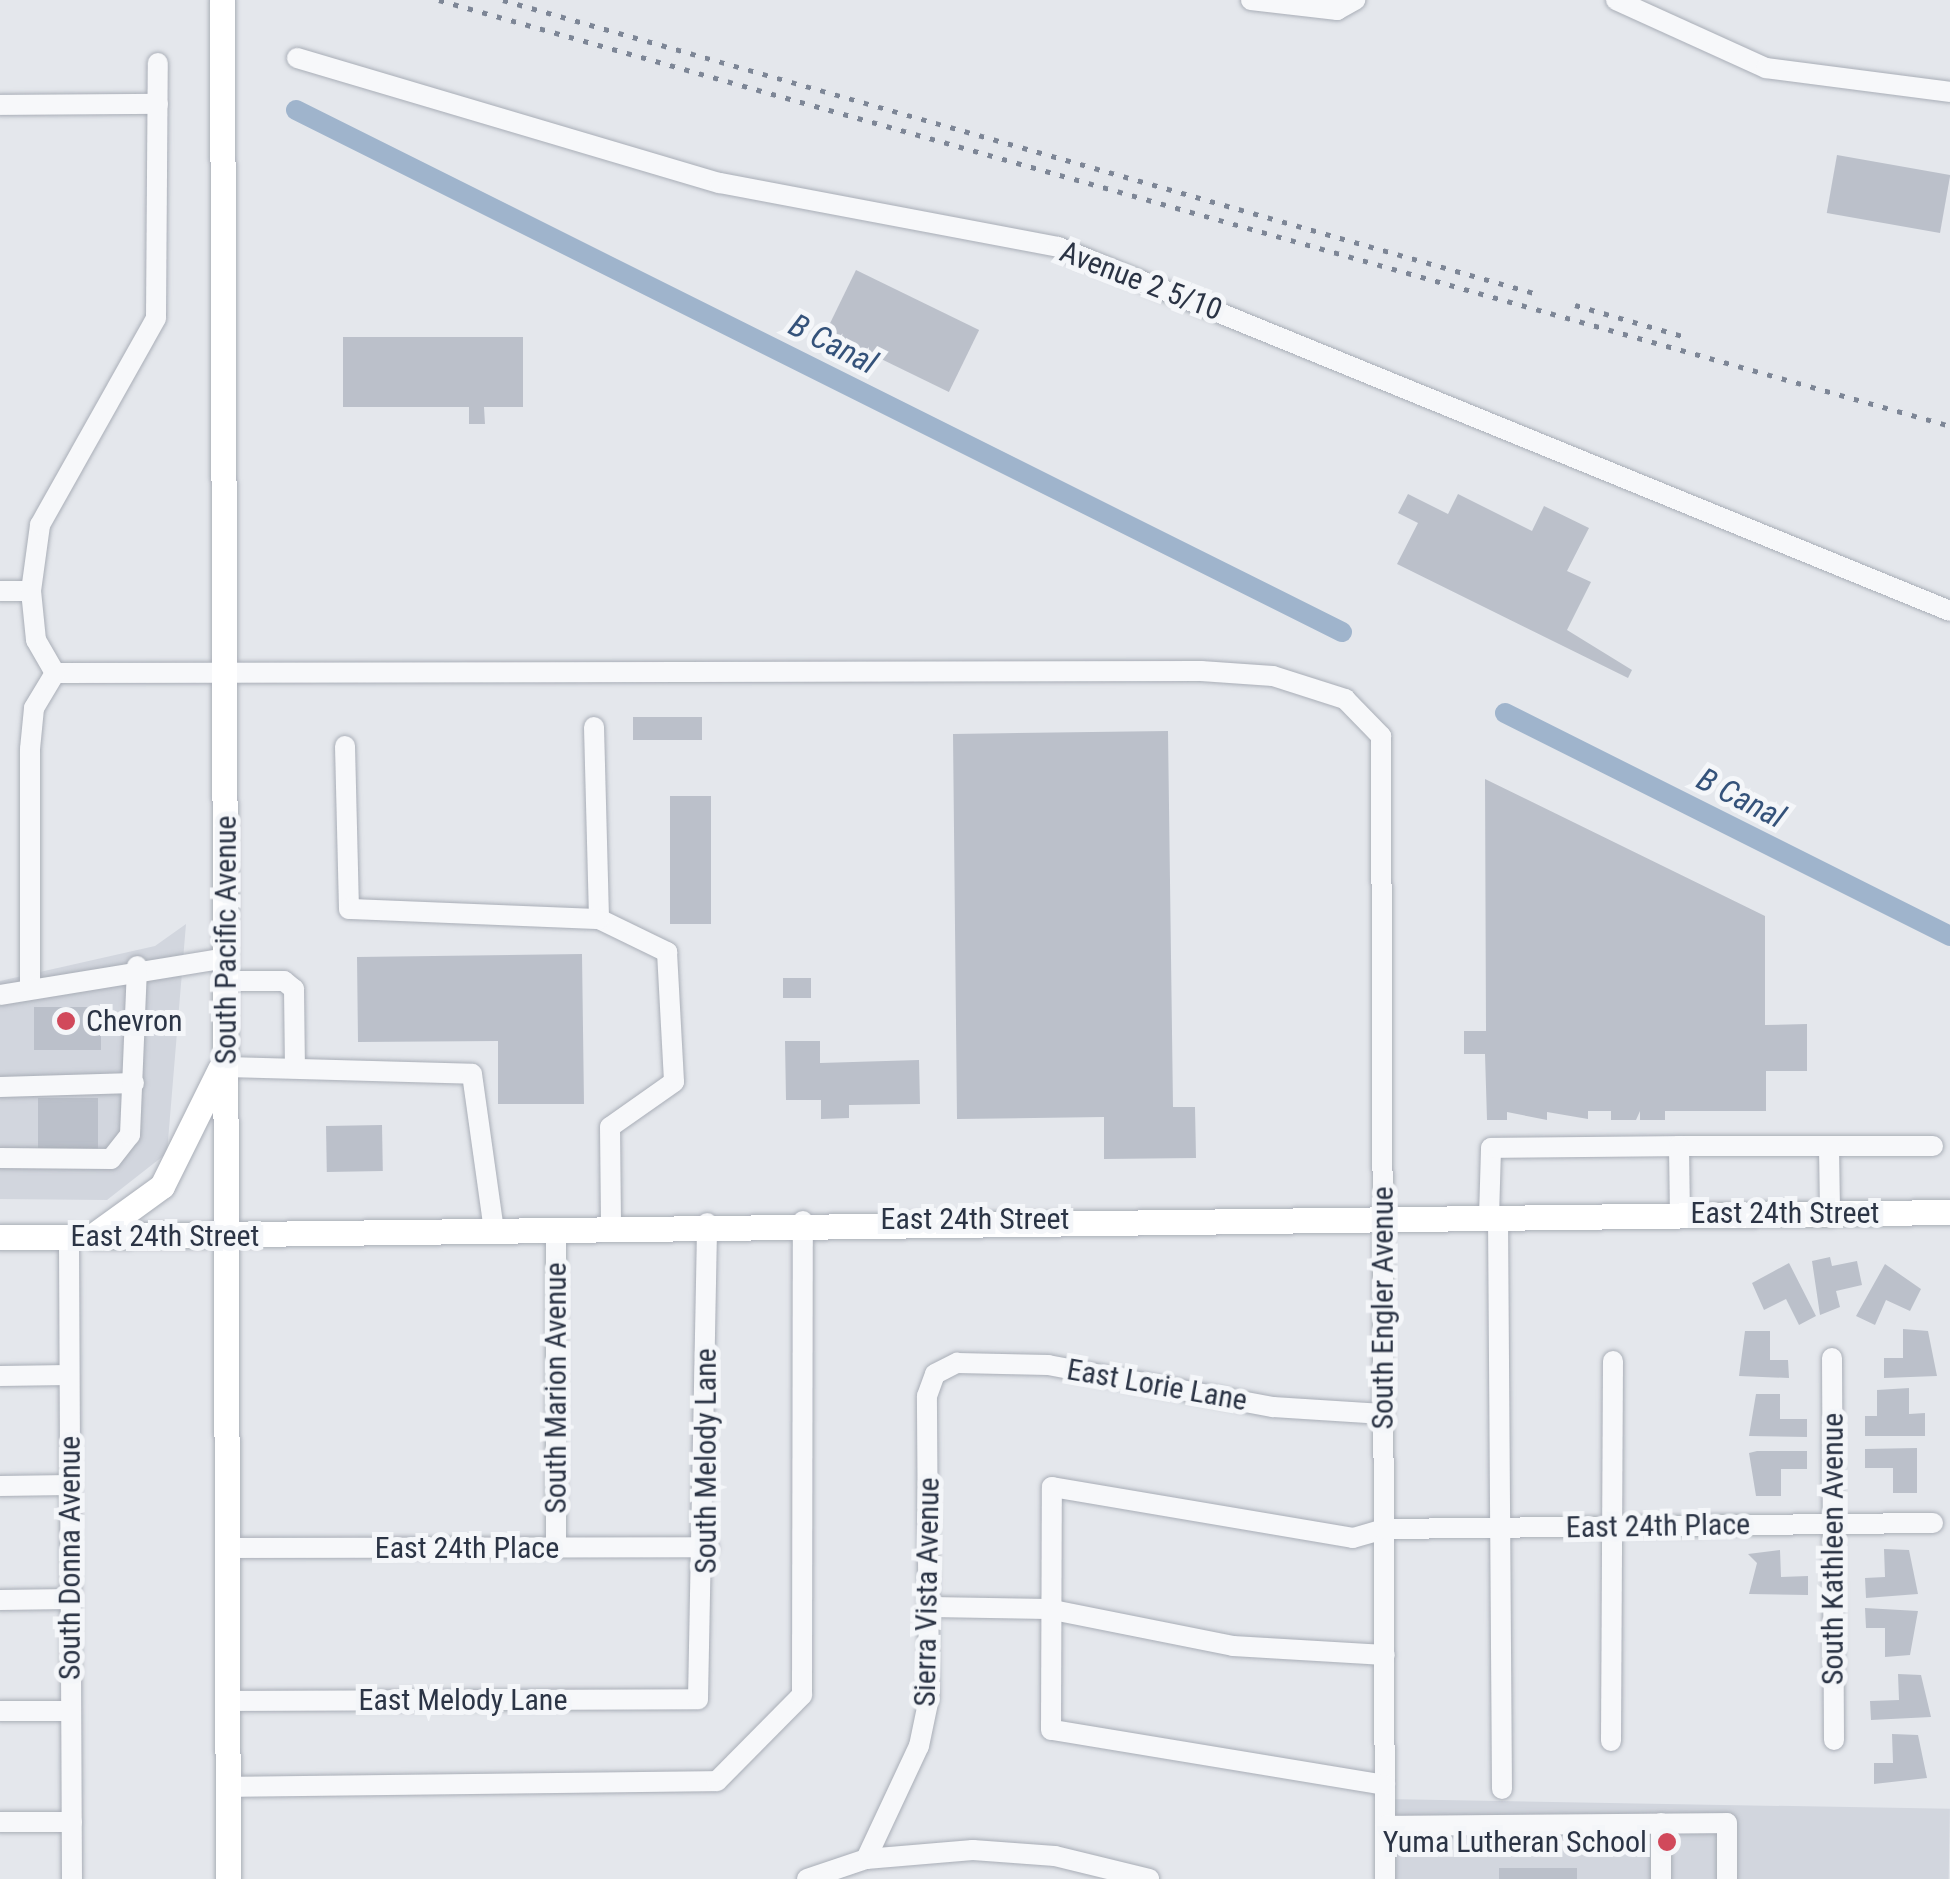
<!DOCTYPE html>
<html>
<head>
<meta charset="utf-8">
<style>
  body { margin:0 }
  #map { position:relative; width:1950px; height:1879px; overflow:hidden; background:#e4e7ec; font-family:"Roboto Condensed",sans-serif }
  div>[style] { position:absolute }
  .built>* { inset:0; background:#d2d6de; transform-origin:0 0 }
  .canal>* { height:20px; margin:-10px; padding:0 10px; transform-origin:10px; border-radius:10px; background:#9fb4cc }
  .building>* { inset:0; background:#bbc0ca; transform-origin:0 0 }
  .roads { filter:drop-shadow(0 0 2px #a9aeb7) drop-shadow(0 0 2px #a9aeb7) }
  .minor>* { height:20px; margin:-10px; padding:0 10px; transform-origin:10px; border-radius:10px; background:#f7f8fa }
  .major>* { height:25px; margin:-12.5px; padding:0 12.5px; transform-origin:12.5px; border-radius:12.5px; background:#fff }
  .rail>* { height:5px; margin-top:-2.5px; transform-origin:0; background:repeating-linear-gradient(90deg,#7d8696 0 5px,transparent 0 15px) }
  .dots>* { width:28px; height:28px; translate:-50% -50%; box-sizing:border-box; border:5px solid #f4f6f9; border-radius:50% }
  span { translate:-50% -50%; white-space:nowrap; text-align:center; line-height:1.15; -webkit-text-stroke:10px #f4f6f9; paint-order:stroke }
  .street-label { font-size:30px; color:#2b3445 }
  .poi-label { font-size:30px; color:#2b3445 }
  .left { translate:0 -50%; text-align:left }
  .right { translate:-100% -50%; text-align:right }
  .water-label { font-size:32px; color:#34527a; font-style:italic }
</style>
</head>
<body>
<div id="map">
  <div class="built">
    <div style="clip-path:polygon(186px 924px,167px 1153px,107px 1200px,0 1199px,0 981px,155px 946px)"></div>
    <div style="left:1385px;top:1799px;width:565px;height:80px;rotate:1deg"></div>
  </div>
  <div class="canal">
    <div style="left:296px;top:110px;width:1169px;rotate:26.52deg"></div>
    <div style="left:1505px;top:713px;width:498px;rotate:26.6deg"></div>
  </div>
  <div class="building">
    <div style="left:1837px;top:155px;width:115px;height:59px;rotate:10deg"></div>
    <div style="left:856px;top:270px;width:137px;height:69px;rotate:26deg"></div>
    <div style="clip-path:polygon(343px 337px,523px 337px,523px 407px,484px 407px,485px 424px,469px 424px,469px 407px,343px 407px)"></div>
    <div style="clip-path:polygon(1408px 494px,1448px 514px,1458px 494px,1532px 531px,1544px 506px,1589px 528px,1567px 571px,1591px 582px,1567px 630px,1632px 670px,1628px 678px,1397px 564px,1418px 523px,1398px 513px)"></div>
    <div style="left:702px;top:717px;width:23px;height:69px;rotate:90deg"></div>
    <div style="clip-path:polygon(1168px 731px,1173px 1107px,1195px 1107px,1196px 1158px,1104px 1159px,1104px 1117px,957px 1119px,953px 734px)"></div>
    <div style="clip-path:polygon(1485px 779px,1765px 916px,1765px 1025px,1807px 1024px,1807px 1071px,1766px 1071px,1766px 1111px,1665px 1111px,1665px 1120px,1640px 1120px,1640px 1111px,1636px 1120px,1611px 1120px,1611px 1111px,1588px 1111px,1588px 1119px,1547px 1112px,1547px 1120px,1507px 1112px,1507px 1120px,1487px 1120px,1485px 1054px,1464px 1054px,1464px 1031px,1486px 1031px)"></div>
    <div style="left:670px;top:796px;width:41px;height:128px"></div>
    <div style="clip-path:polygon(582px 954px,584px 1104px,498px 1104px,498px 1041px,358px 1042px,357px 957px)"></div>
    <div style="left:783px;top:978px;width:28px;height:20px"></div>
    <div style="left:34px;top:1007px;width:67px;height:43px"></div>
    <div style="clip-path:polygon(785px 1041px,820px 1041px,820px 1063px,919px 1060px,920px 1104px,849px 1105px,849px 1118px,821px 1119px,821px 1100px,786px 1100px)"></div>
    <div style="left:38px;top:1098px;width:60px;height:54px"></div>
    <div style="left:382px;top:1125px;width:46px;height:56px;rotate:89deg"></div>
    <div style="clip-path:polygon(1830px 1257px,1832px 1266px,1857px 1261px,1862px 1285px,1836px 1291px,1840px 1307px,1820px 1315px,1812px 1261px)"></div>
    <div style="clip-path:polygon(1789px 1263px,1816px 1316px,1799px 1325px,1786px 1299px,1764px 1310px,1752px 1283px)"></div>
    <div style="clip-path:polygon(1885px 1264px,1921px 1289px,1910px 1311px,1886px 1300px,1875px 1325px,1856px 1316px)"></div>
    <div style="clip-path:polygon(1903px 1329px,1928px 1331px,1937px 1376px,1884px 1378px,1884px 1358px,1903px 1358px)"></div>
    <div style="clip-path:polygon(1745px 1331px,1770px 1331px,1770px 1360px,1788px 1360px,1789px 1378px,1739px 1376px)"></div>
    <div style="clip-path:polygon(1909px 1388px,1909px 1414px,1925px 1413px,1925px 1436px,1865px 1436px,1865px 1416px,1877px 1416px,1877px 1390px)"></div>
    <div style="clip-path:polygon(1756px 1394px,1780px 1394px,1780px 1419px,1807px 1419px,1807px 1437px,1749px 1436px)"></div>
    <div style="clip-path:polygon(1917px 1448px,1917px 1493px,1893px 1493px,1893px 1468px,1865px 1468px,1865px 1449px)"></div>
    <div style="clip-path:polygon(1757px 1451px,1807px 1451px,1807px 1469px,1781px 1469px,1781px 1496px,1756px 1496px,1749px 1453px)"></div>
    <div style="clip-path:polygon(1884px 1549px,1909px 1550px,1918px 1594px,1866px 1598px,1865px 1578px,1885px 1577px)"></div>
    <div style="clip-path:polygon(1780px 1550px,1781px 1577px,1808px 1576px,1808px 1595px,1749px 1594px,1757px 1563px,1748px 1554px)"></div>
    <div style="clip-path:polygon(1865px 1608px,1918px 1611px,1910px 1655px,1885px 1657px,1885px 1628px,1866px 1628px)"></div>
    <div style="clip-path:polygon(1898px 1674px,1921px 1675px,1931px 1717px,1871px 1720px,1870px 1701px,1899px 1700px)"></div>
    <div style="clip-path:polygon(1892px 1734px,1918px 1735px,1927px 1778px,1874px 1784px,1874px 1763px,1893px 1763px)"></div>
    <div style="left:1577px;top:1868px;width:11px;height:78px;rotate:90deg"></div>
  </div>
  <div class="roads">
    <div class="minor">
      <div style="left:1251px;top:0;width:87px;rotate:6.6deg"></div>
      <div style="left:1337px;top:10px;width:21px;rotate:-29deg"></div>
      <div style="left:1616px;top:0;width:165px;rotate:24.4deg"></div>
      <div style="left:1766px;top:68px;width:186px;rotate:7.4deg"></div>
      <div style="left:297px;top:58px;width:441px;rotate:16.5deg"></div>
      <div style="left:720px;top:183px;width:344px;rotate:10.7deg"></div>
      <div style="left:1058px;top:247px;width:963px;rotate:22.2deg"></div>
      <div style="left:0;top:105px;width:158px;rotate:-0.4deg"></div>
      <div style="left:0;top:591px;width:31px"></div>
      <div style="left:55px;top:673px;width:1146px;rotate:-0.1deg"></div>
      <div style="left:1201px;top:671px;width:72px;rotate:4deg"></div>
      <div style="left:1273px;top:676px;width:76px;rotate:17.7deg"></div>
      <div style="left:1345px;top:699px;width:52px;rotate:45.8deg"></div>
      <div style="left:1381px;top:736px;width:1143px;rotate:89.8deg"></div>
      <div style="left:55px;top:673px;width:38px;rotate:-120deg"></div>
      <div style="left:36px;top:640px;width:49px;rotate:-95.8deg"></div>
      <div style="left:31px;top:591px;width:67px;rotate:-82.2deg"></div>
      <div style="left:40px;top:525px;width:237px;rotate:-60.7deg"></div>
      <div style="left:156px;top:318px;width:255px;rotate:-89.6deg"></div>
      <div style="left:594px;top:727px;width:192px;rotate:88.5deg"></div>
      <div style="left:599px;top:919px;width:76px;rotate:25.9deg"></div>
      <div style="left:667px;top:952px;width:130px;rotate:86.9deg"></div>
      <div style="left:674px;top:1082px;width:78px;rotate:144.9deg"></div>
      <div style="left:610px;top:1127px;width:99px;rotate:89.4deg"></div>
      <div style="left:345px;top:746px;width:163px;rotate:88.6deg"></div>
      <div style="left:349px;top:909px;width:250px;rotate:2.3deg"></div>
      <div style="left:225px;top:981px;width:59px"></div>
      <div style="left:284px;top:981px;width:13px;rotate:39deg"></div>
      <div style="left:294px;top:989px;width:77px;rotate:89.3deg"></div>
      <div style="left:30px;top:984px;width:235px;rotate:-90deg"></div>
      <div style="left:30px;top:749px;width:41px;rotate:-84.4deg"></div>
      <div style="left:34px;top:708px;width:41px;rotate:-59deg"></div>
      <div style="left:0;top:995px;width:228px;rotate:-9.3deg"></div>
      <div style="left:227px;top:1067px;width:245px;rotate:1.6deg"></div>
      <div style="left:472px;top:1074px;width:158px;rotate:82deg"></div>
      <div style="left:0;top:1087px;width:134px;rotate:-1.7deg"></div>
      <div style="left:1679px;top:1146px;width:254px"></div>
      <div style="left:1829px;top:1147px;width:66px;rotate:89.1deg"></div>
      <div style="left:0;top:1158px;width:111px;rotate:0.5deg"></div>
      <div style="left:111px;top:1159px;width:31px;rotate:-52deg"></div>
      <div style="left:130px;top:1135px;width:169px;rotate:-87.6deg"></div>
      <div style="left:1489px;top:1217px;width:69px;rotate:-88.3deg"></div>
      <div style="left:1491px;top:1148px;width:188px;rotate:-0.6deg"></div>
      <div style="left:1679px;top:1146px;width:68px;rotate:89.2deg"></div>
      <div style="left:1498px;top:1217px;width:572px;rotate:89.6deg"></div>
      <div style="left:556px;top:1228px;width:320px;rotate:90deg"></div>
      <div style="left:1832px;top:1358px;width:382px;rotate:89.7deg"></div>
      <div style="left:0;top:1376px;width:69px;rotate:-0.8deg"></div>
      <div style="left:0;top:1486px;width:70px;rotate:-0.8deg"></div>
      <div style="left:227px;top:1548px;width:481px;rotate:-0.1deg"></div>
      <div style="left:0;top:1600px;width:70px;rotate:-0.8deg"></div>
      <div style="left:931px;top:1607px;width:117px;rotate:1deg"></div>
      <div style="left:1048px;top:1609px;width:189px;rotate:11.3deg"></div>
      <div style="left:1233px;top:1646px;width:152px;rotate:3.4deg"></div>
      <div style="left:227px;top:1701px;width:471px;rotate:-0.2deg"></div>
      <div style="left:698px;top:1699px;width:476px;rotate:-88.9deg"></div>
      <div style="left:0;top:1711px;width:71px"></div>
      <div style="left:1611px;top:1741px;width:380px;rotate:-89.7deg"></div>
      <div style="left:1385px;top:1785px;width:338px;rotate:-170.6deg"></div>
      <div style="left:1051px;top:1730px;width:243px;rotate:-89.8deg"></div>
      <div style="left:1052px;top:1487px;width:305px;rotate:9.6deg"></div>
      <div style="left:1353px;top:1538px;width:32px;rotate:-16deg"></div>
      <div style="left:1384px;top:1529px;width:549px;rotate:-0.63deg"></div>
      <div style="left:228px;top:1787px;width:489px;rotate:-0.7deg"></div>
      <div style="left:717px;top:1781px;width:121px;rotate:-45.3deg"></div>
      <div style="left:802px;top:1695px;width:474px;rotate:-89.9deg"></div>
      <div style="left:0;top:1822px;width:72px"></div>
      <div style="left:1385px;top:1826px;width:342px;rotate:-0.5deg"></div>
      <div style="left:1727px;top:1823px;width:56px;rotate:90deg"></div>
      <div style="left:866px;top:1859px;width:125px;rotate:-64.9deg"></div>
      <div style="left:919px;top:1746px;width:49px;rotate:-78.2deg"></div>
      <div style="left:929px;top:1698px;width:302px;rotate:-90.4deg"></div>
      <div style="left:927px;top:1396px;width:23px;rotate:-70deg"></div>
      <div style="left:935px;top:1374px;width:25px;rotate:-27deg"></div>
      <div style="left:957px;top:1363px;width:91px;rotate:1.3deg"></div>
      <div style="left:1048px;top:1365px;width:229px;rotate:10.6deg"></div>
      <div style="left:1273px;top:1407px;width:110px;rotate:3.6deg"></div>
      <div style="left:72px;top:1879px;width:642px;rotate:-90.27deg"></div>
      <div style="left:69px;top:1237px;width:10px;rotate:-6deg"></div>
      <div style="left:807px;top:1879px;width:62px;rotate:-18.7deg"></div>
      <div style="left:866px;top:1859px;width:107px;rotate:-4.8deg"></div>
      <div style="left:973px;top:1850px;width:82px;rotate:4.2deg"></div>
      <div style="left:1055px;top:1856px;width:97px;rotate:13.7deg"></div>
      <div style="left:1661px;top:1879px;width:56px;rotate:-90deg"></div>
    </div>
    <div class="major">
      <div style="left:222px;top:0;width:1879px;rotate:89.82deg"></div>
      <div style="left:93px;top:1236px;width:1857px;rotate:-0.74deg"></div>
      <div style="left:93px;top:1236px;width:85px;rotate:-35.9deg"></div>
      <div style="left:162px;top:1186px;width:131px;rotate:-63.6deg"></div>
      <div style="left:0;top:1237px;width:69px"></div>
    </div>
  </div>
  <div class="rail">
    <div style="left:439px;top:0;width:1570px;rotate:15.74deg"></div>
    <div style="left:503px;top:0;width:1075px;rotate:15.87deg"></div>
    <div style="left:1575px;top:305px;width:116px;rotate:16.1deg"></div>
  </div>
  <div class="dots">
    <div style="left:66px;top:1021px;background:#d1495b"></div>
    <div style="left:1667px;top:1842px;background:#d1495b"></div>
  </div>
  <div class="street-label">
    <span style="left:1141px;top:281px;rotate:21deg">Avenue 2 5/10</span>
    <span style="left:226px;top:940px;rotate:-90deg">South Pacific Avenue</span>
    <span style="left:1785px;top:1213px">East 24th Street</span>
    <span style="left:975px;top:1219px">East 24th Street</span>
    <span style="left:165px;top:1236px">East 24th Street</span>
    <span style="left:1383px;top:1308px;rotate:-90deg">South Engler Avenue</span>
    <span style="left:1157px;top:1385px;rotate:10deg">East Lorie Lane</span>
    <span style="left:556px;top:1388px;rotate:-90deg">South Marion Avenue</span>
    <span style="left:706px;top:1461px;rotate:-90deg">South Melody Lane</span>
    <span style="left:1658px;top:1526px;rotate:-1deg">East 24th Place</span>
    <span style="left:467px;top:1548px">East 24th Place</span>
    <span style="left:1833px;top:1549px;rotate:-90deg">South Kathleen Avenue</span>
    <span style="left:70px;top:1558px;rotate:-90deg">South Donna Avenue</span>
    <span style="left:927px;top:1592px;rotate:-89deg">Sierra Vista Avenue</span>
    <span style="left:463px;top:1700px">East Melody Lane</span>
  </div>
  <div class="poi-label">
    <span class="left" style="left:86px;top:1021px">Chevron</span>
    <span class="right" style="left:1647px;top:1842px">Yuma Lutheran School</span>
  </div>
  <div class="water-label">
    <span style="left:833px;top:344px;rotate:27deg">B Canal</span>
    <span style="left:1741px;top:798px;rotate:27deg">B Canal</span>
  </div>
</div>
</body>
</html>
